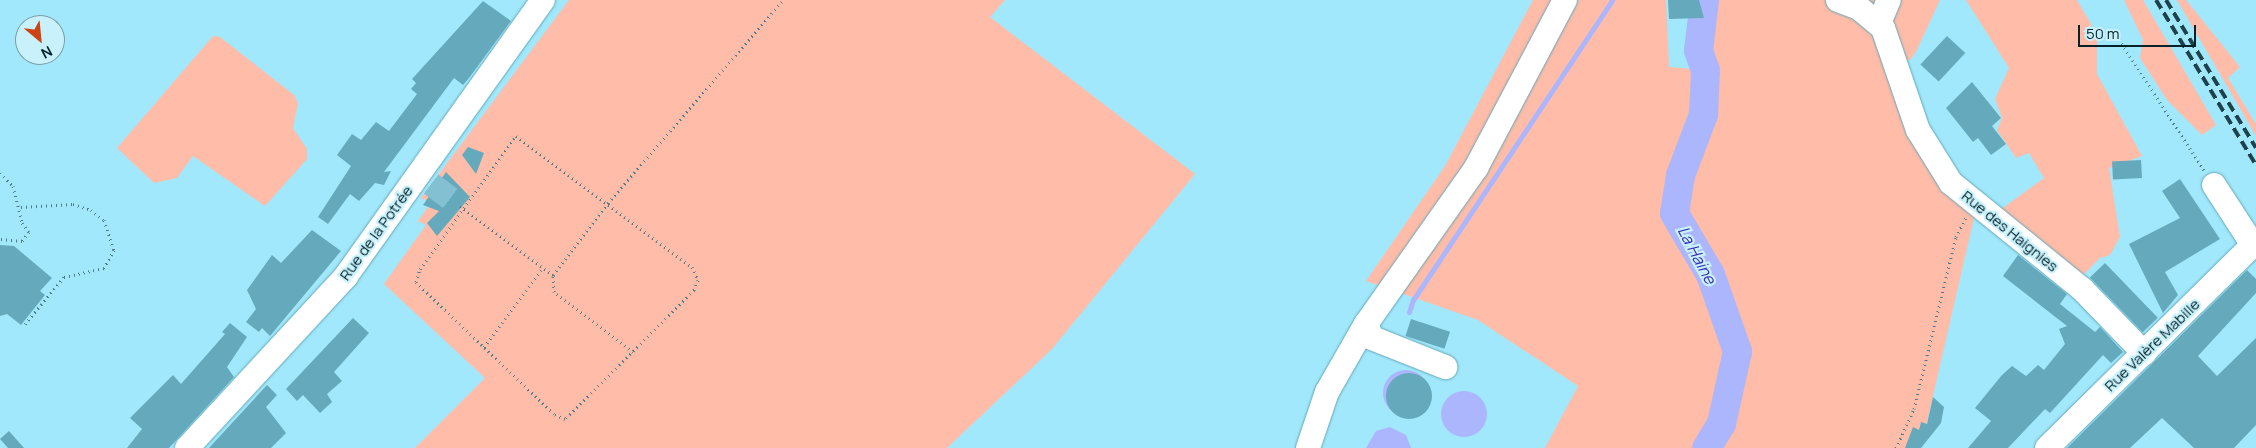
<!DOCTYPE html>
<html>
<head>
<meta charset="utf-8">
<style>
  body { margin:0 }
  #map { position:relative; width:2256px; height:448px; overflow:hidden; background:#a2e8fc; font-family:Manrope,sans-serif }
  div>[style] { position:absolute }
  .green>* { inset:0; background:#ffbca8 }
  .water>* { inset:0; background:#abb6fd }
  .round { border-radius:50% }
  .stream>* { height:5px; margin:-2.5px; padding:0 2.5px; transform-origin:2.5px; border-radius:2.5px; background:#abb6fd }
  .river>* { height:29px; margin:-14.5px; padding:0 14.5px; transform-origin:14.5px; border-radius:14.5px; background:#abb6fd }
  .building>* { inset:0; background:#65aabc; transform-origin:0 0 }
  .minor-tunnel>* { height:24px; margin-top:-12px; transform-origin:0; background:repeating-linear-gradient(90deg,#82c0d2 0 24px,transparent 0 36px) }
  .path>* { height:3px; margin-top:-1.5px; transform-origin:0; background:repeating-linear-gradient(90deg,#4c7d89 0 1px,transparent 0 5px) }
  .roads { filter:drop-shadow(0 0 1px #63a8ba) drop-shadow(0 0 1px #63a8ba) }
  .minor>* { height:24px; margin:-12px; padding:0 12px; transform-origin:12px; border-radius:12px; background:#fff }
  .rail>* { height:4px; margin-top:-2px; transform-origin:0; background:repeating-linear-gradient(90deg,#1d424b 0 10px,transparent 0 15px) }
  span { translate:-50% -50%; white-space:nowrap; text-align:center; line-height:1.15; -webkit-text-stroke:4.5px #c8f1fc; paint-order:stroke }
  .street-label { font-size:15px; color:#042229 }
  .water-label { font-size:16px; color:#3a2eb3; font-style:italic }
  .north { position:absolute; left:15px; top:15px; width:50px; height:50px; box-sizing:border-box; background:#c8f1fc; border:1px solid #7a9ea8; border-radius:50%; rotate:152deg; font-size:14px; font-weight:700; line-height:20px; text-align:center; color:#042229 }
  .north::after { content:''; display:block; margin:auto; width:18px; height:22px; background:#cc4415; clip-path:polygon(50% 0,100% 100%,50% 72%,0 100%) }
  .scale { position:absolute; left:2078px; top:25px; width:118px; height:22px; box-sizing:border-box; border:2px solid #042229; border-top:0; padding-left:6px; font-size:15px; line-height:18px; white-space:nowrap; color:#042229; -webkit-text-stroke:4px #c8f1fc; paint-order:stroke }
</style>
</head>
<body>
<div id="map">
  <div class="green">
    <div style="clip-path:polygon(569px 0,1005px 0,990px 17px,1195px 174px,1052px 349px,947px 448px,415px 448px,485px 378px,384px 284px,426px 225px,418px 221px,431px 203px,421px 198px)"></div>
    <div style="clip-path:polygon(1533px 0,1666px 0,1669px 67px,1705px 70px,1701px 51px,1708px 0,1838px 0,1859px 8px,1907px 100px,1979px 215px,1974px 218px,1921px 448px,1545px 448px,1578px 386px,1478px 320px,1366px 281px,1445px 166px)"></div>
    <div style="clip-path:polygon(1853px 0,1940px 0,1916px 52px,1910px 60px,1899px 62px)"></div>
    <div style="clip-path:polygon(1966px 0,2077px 0,2097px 34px,2097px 74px,2142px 156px,2109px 168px,2120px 237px,2110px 255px,2100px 258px,2078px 280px,1996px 213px,2044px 178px,2029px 153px,2016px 158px,1997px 130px,2002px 118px,1995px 99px,2009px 68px)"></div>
    <div style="clip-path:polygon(2124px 0,2143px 0,2216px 125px,2202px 135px,2167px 100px,2140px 58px,2143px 40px)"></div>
    <div style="clip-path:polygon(2177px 0,2186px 0,2240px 67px,2228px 78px,2256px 124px,2256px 136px)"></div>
    <div style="clip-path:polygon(213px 36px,220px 37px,294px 95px,298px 103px,293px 128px,307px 149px,307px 159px,265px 206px,193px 156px,177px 178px,154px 183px,117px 148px)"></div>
  </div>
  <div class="water">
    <div class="round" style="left:1383px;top:370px;width:46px;height:46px"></div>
    <div class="round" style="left:1441px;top:391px;width:46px;height:46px"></div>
    <div style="clip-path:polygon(1390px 427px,1406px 435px,1411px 448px,1366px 448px,1376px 431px)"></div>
  </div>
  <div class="stream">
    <div style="left:1409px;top:312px;width:13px;rotate:-72deg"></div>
    <div style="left:1413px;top:300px;width:360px;rotate:-56.4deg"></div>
  </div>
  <div class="river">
    <div style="left:1704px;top:0;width:50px;rotate:96.8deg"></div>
    <div style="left:1698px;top:50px;width:21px;rotate:71deg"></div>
    <div style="left:1705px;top:70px;width:44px;rotate:92.6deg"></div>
    <div style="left:1703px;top:114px;width:65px;rotate:110.7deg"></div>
    <div style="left:1680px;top:175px;width:38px;rotate:99deg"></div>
    <div style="left:1674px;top:213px;width:71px;rotate:59.5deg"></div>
    <div style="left:1710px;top:274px;width:82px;rotate:70.7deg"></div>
    <div style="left:1737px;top:351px;width:74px;rotate:102.5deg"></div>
    <div style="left:1721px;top:423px;width:29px;rotate:121deg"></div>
  </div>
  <div class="building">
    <div style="clip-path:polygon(1668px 0,1699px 0,1704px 18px,1669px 19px)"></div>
    <div style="clip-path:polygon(483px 1px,511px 21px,469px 78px,463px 85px,454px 78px,384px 172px,391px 171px,384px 185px,375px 183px,359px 201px,350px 194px,328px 224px,318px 217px,351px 166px,337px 155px,352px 134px,361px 140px,376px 122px,389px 131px,417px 94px,411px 89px,416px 83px,412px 79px)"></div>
    <div style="left:1947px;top:36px;width:25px;height:39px;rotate:43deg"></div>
    <div style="clip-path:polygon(1972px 82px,2001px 118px,1992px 126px,2006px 144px,1991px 155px,1978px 138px,1973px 142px,1946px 108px)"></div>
    <div style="clip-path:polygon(468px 147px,484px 153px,476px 174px,462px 155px)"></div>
    <div style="left:2141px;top:160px;width:18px;height:29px;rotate:87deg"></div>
    <div style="clip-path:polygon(446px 172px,470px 197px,437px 236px,427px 223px,439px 211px,423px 205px)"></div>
    <div style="clip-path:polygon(2180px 179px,2220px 239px,2165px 272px,2178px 295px,2163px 313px,2129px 244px,2180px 218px,2162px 191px)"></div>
    <div style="clip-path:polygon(312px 230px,341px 251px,270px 336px,262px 328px,259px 332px,246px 322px,256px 309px,247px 290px,272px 255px,281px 263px)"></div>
    <div style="clip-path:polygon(0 245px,14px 246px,52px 278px,40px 291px,45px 295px,21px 325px,7px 314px,0 316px)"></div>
    <div style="clip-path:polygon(2018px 255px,2067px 294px,2060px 304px,2095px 332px,2100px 327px,2123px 352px,2111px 363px,2103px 355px,2050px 413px,2045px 409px,2008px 448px,1968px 448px,1991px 421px,1975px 408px,2002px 375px,2012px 366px,2026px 376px,2038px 365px,2044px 370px,2065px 344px,2059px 329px,2067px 326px,2003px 276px)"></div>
    <div style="left:2105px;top:263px;width:76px;height:21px;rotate:46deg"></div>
    <div style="clip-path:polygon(2247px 270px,2256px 279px,2256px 293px,2198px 356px,2217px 376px,2256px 338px,2256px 425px,2234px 448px,2194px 448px,2162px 418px,2130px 448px,2067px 448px)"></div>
    <div style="clip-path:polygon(353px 318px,369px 333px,334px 372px,342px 381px,327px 394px,332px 402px,320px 413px,303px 395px,297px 401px,286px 389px)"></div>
    <div style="left:1411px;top:319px;width:41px;height:18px;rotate:18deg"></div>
    <div style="clip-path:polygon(230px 323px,247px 337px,227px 367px,234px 377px,169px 448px,127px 448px,142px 429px,130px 418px,173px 375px,181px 384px,225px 334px,222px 332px)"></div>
    <div class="round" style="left:1386px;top:373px;width:46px;height:46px"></div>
    <div style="clip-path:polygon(267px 385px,277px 395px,266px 407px,286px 433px,271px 448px,209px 448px)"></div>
    <div style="clip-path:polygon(1933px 397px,1944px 407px,1941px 423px,1921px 448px,1905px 448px,1913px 427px,1919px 430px,1921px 422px,1927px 424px)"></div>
    <div style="clip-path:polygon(9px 431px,24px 448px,8px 448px,0 439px)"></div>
  </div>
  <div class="minor-tunnel">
    <div style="left:431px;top:184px;width:36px;rotate:37deg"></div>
  </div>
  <div class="path">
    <div style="left:2116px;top:35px;width:161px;rotate:56.9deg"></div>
    <div style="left:516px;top:136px;width:219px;rotate:36.7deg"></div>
    <div style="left:692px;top:267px;width:14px;rotate:65deg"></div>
    <div style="left:698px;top:280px;width:11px;rotate:112deg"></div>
    <div style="left:694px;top:290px;width:182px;rotate:135deg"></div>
    <div style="left:565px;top:419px;width:12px;rotate:-156deg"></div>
    <div style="left:554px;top:414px;width:191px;rotate:-136.3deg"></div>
    <div style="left:416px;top:282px;width:14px;rotate:-73deg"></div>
    <div style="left:420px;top:269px;width:164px;rotate:-54.2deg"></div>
    <div style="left:0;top:173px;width:18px;rotate:45deg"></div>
    <div style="left:13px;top:186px;width:38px;rotate:76deg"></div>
    <div style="left:22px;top:223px;width:11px;rotate:52deg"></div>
    <div style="left:29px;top:232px;width:11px;rotate:128deg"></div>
    <div style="left:22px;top:241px;width:22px;rotate:-175deg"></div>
    <div style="left:460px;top:206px;width:116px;rotate:36.6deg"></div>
    <div style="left:21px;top:207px;width:52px;rotate:-3.3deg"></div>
    <div style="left:73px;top:204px;width:19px;rotate:18deg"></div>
    <div style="left:91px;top:210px;width:16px;rotate:38deg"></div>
    <div style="left:104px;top:220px;width:32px;rotate:72deg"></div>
    <div style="left:114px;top:250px;width:21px;rotate:119deg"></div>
    <div style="left:104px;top:268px;width:41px;rotate:167.3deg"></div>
    <div style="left:64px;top:277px;width:61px;rotate:129.7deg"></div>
    <div style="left:484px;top:347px;width:99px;rotate:-53.6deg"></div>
    <div style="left:633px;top:352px;width:99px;rotate:-142.8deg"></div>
    <div style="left:554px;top:292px;width:17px;rotate:-93deg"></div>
    <div style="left:553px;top:275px;width:91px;rotate:-52.6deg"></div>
    <div style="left:608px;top:203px;width:268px;rotate:-49.2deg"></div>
    <div style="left:1896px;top:448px;width:43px;rotate:-65.2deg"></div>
    <div style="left:1914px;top:409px;width:177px;rotate:-76.3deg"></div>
    <div style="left:1956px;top:237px;width:22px;rotate:-63deg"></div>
  </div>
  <div class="roads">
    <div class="minor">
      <div style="left:1838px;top:0;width:22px;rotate:21deg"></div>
      <div style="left:1859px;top:8px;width:31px;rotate:40deg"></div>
      <div style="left:1883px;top:28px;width:108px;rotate:71.1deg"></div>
      <div style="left:1918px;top:130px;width:62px;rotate:58.1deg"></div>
      <div style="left:1951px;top:183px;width:170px;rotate:39deg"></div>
      <div style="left:2083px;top:290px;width:88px;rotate:45.9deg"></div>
      <div style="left:1879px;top:23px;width:25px;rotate:-67deg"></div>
      <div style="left:2214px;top:185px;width:72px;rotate:57deg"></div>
      <div style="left:1366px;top:324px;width:15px;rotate:67deg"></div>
      <div style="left:1372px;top:338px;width:79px;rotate:21.7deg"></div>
      <div style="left:187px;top:448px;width:234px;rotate:-47.2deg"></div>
      <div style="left:346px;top:276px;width:339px;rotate:-54.5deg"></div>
      <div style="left:1308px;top:448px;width:59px;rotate:-71.3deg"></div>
      <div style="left:1327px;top:392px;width:78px;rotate:-60.2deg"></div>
      <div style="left:1366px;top:324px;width:191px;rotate:-54.8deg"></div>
      <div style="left:1476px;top:168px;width:190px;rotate:-62.1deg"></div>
      <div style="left:2047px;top:448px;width:293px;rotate:-44.6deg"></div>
    </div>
  </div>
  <div class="rail">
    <div style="left:2156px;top:0;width:193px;rotate:58.8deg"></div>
    <div style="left:2166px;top:0;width:173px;rotate:58.7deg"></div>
  </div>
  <div class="street-label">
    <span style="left:2010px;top:231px;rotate:39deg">Rue des Haignies</span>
    <span style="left:376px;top:233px;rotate:-54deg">Rue de la Potrée</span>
    <span style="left:2152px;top:345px;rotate:-44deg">Rue Valère Mabille</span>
  </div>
  <div class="water-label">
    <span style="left:1697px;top:255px;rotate:62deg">La Haine</span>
  </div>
  <div class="north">N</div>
  <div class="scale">50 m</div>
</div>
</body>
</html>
